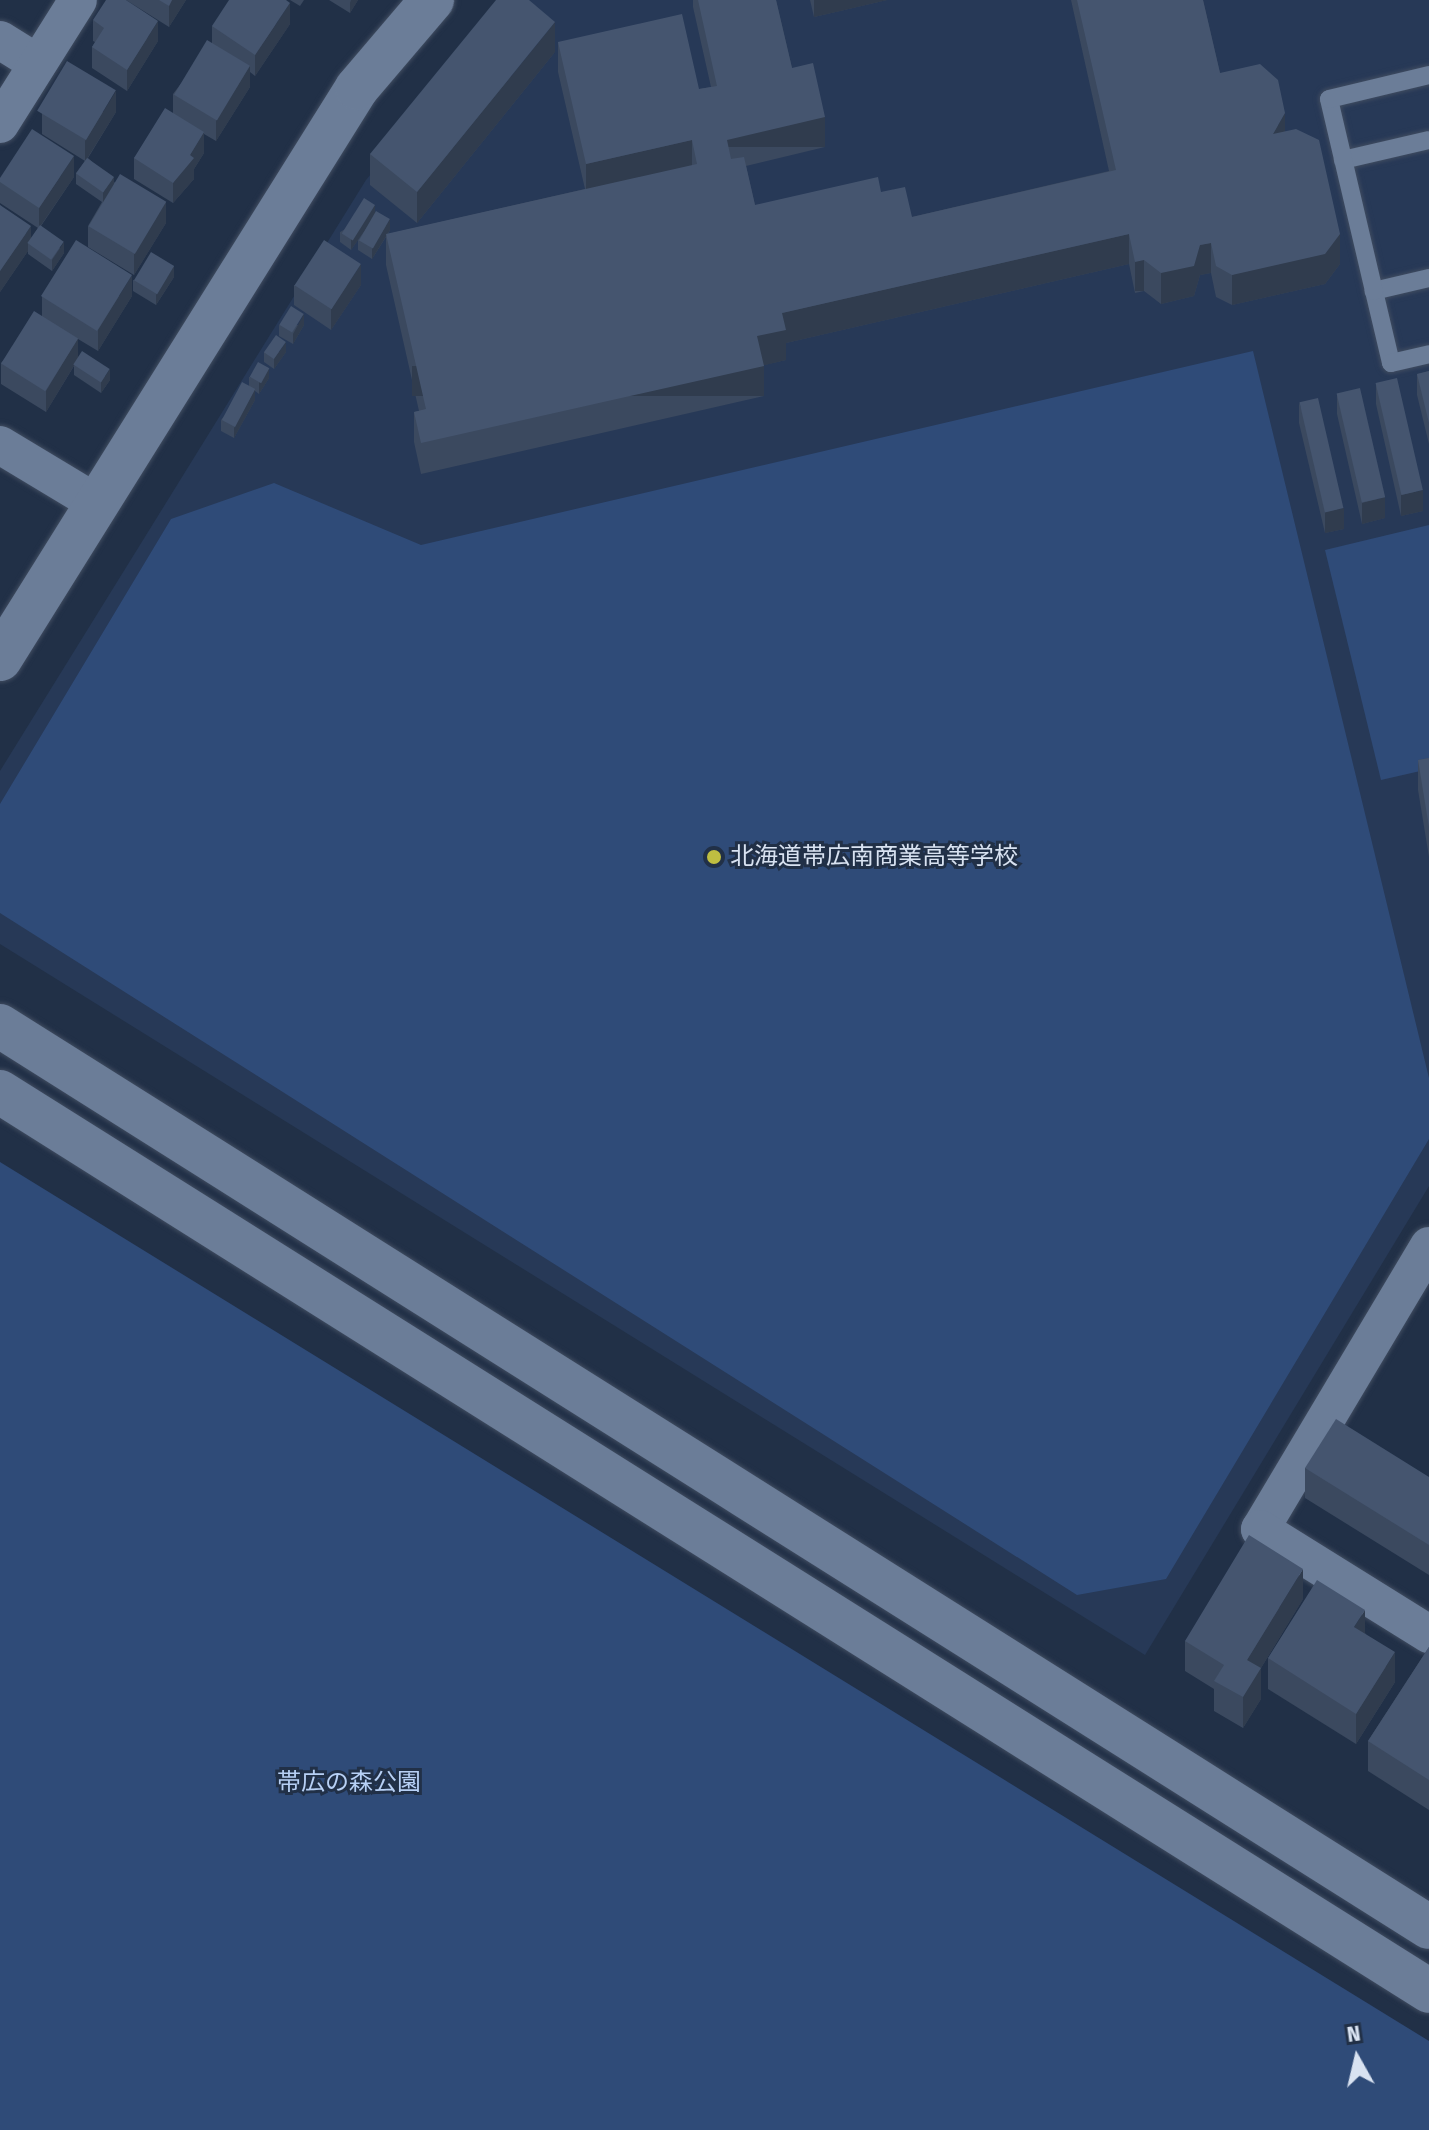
<!DOCTYPE html>
<html>
<head>
<meta charset="utf-8">
<style>
  body { margin:0 }
  #map { position:relative; width:1429px; height:2130px; overflow:hidden; background:#213047; font-family:"Fira Sans Condensed","Noto Sans JP",sans-serif }
  div>[style] { position:absolute }
  .built>* { inset:0; background:#273957 }
  .green>* { inset:0; background:#2f4b78 }
  .roads { filter:drop-shadow(0 0 2px #404c60) drop-shadow(0 0 2px #404c60) }
  .lane>* { height:18px; margin:-9px; padding:0 9px; transform-origin:9px; border-radius:9px; background:#6b7d98 }
  .street>* { height:38px; margin:-19px; padding:0 19px; transform-origin:19px; border-radius:19px; background:#6b7d98 }
  .secondary>* { height:44px; margin:-22px; padding:0 22px; transform-origin:22px; border-radius:22px; background:#6b7d98 }
  .wall>* { inset:0; background:#3b495f }
  .shaded-wall>* { inset:0; background:#303c4e; transform-origin:0 0 }
  .building>* { inset:0; background:#45556f; transform-origin:0 0 }
  .dots>* { width:22px; height:22px; translate:-50% -50%; box-sizing:border-box; border:4px solid #213047; border-radius:50% }
  span { translate:-50% -50%; white-space:nowrap; text-align:center; line-height:1.15; -webkit-text-stroke:6px #213047; paint-order:stroke }
  .poi-label { font-size:24px; color:#d8e2f1 }
  .left { translate:0 -50%; text-align:left }
  .park-label { font-size:24px; color:#b7d0f5 }
  .north { position:absolute; left:1317px; top:2018px; width:80px; height:80px; -webkit-text-stroke:6px #213047; paint-order:stroke; rotate:352deg; font-size:22px; font-weight:700; line-height:32px; text-align:center; color:#d8e2f1 }
  .north::after { content:''; display:block; margin:auto; width:28px; height:36px; background:#d8e2f1; clip-path:polygon(50% 0,100% 100%,50% 72%,0 100%) }
</style>
</head>
<body>
<div id="map">
  <div class="built">
    <div style="clip-path:polygon(515px 0,1429px 0,1429px 1186px,1145px 1655px,0 944px,0 771px,366px 180px)"></div>
  </div>
  <div class="green">
    <div style="clip-path:polygon(1253px 351px,1429px 1078px,1429px 1139px,1166px 1579px,1077px 1595px,0 913px,0 804px,171px 519px,274px 483px,421px 545px)"></div>
    <div style="clip-path:polygon(1429px 525px,1429px 769px,1381px 780px,1325px 550px)"></div>
    <div style="clip-path:polygon(0 1162px,1429px 2041px,1429px 2130px,0 2130px)"></div>
  </div>
  <div class="roads">
    <div class="lane">
      <div style="left:1343px;top:160px;width:88px;rotate:-13.1deg"></div>
      <div style="left:1429px;top:278px;width:57px;rotate:166.7deg"></div>
      <div style="left:1374px;top:291px;width:74px;rotate:76.7deg"></div>
      <div style="left:1391px;top:363px;width:39px;rotate:-13deg"></div>
      <div style="left:1374px;top:291px;width:197px;rotate:-103.2deg"></div>
      <div style="left:1329px;top:99px;width:103px;rotate:-13.5deg"></div>
    </div>
    <div class="street">
      <div style="left:0;top:40px;width:44px;rotate:31.9deg"></div>
      <div style="left:0;top:124px;width:146px;rotate:-57.8deg"></div>
      <div style="left:0;top:445px;width:112px;rotate:31.1deg"></div>
      <div style="left:1429px;top:1246px;width:330px;rotate:120.8deg"></div>
      <div style="left:1260px;top:1529px;width:199px;rotate:31.9deg"></div>
    </div>
    <div class="secondary">
      <div style="left:0;top:659px;width:673px;rotate:-57.99deg"></div>
      <div style="left:357px;top:88px;width:116px;rotate:-49.6deg"></div>
      <div style="left:0;top:1026px;width:1689px;rotate:32.23deg"></div>
      <div style="left:0;top:1092px;width:1688px;rotate:32.17deg"></div>
    </div>
  </div>
  <div class="wall">
    <div style="clip-path:polygon(126px 0,186px 0,169px 27px)"></div>
    <div style="clip-path:polygon(290px 0,304px 0,300px 6px)"></div>
    <div style="clip-path:polygon(329px 0,358px 0,350px 13px)"></div>
    <div style="clip-path:polygon(693px 0,776px 0,792px 68px,825px 147px,746px 166px,755px 205px,881px 192px,912px 217px,1109px 171px,1071px 0,1203px 0,1220px 73px,1285px 131px,1340px 264px,1325px 284px,1232px 305px,1216px 297px,1211px 273px,1200px 275px,1194px 296px,1161px 304px,1144px 291px,1135px 293px,1129px 264px,786px 343px,786px 360px,764px 365px,764px 396px,421px 474px,414px 442px,414px 412px,419px 411px,386px 265px,386px 237px,372px 259px,358px 250px,358px 240px,351px 250px,340px 242px,340px 232px,375px 213px,390px 230px,388px 234px,585px 189px,558px 72px,558px 42px,699px 89px,711px 87px,693px 7px)"></div>
    <div style="clip-path:polygon(810px 0,887px 0,814px 17px)"></div>
    <div style="clip-path:polygon(93px 20px,158px 41px,127px 91px,92px 68px,92px 47px,95px 42px,93px 41px)"></div>
    <div style="clip-path:polygon(290px 24px,255px 76px,250px 72px,250px 87px,216px 141px,204px 134px,204px 153px,194px 169px,194px 179px,173px 203px,134px 179px,134px 158px,173px 113px,173px 94px,212px 43px,212px 26px)"></div>
    <div style="clip-path:polygon(555px 52px,417px 223px,370px 185px,370px 154px)"></div>
    <div style="clip-path:polygon(116px 112px,88px 158px,114px 182px,166px 223px,134px 275px,88px 247px,88px 226px,102px 202px,76px 184px,76px 173px,85px 161px,42px 134px,42px 113px)"></div>
    <div style="clip-path:polygon(74px 177px,41px 226px,64px 253px,52px 271px,28px 254px,28px 251px,0 292px,0 205px,31px 239px,38px 228px,0 203px,0 178px)"></div>
    <div style="clip-path:polygon(174px 277px,156px 305px,133px 291px,133px 280px)"></div>
    <div style="clip-path:polygon(294px 285px,361px 285px,331px 330px,294px 305px)"></div>
    <div style="clip-path:polygon(42px 296px,132px 296px,98px 351px,78px 339px,78px 357px,110px 380px,101px 393px,74px 375px,74px 366px,46px 412px,1px 384px,1px 363px,42px 316px)"></div>
    <div style="clip-path:polygon(279px 325px,304px 325px,293px 344px,279px 336px)"></div>
    <div style="clip-path:polygon(264px 352px,286px 352px,274px 369px,264px 362px)"></div>
    <div style="clip-path:polygon(1429px 371px,1429px 444px,1417px 395px,1417px 374px)"></div>
    <div style="clip-path:polygon(249px 377px,269px 378px,259px 394px,255px 391px,255px 400px,234px 438px,221px 431px,221px 420px,249px 386px)"></div>
    <div style="clip-path:polygon(1376px 383px,1423px 511px,1401px 516px,1376px 404px)"></div>
    <div style="clip-path:polygon(1337px 393px,1385px 518px,1362px 524px,1337px 414px)"></div>
    <div style="clip-path:polygon(1299px 402px,1344px 529px,1325px 533px,1299px 423px)"></div>
    <div style="clip-path:polygon(1429px 758px,1429px 857px,1418px 790px,1418px 760px)"></div>
    <div style="clip-path:polygon(1305px 1468px,1429px 1477px,1429px 1575px,1305px 1498px)"></div>
    <div style="clip-path:polygon(1303px 1599px,1261px 1668px,1261px 1699px,1243px 1728px,1214px 1711px,1214px 1689px,1185px 1671px,1185px 1641px)"></div>
    <div style="clip-path:polygon(1365px 1633px,1395px 1682px,1356px 1744px,1268px 1689px,1268px 1658px)"></div>
    <div style="clip-path:polygon(1429px 1647px,1429px 1810px,1368px 1771px,1368px 1741px)"></div>
  </div>
  <div class="shaded-wall">
    <div style="clip-path:polygon(172px 0,186px 0,169px 27px,169px 6px)"></div>
    <div style="clip-path:polygon(351px 0,358px 0,350px 13px,350px 3px)"></div>
    <div style="clip-path:polygon(814px 0,887px 0,814px 17px)"></div>
    <div style="clip-path:polygon(290px 3px,290px 24px,255px 76px,255px 55px)"></div>
    <div style="clip-path:polygon(158px 21px,158px 41px,127px 91px,127px 70px)"></div>
    <div style="clip-path:polygon(555px 22px,555px 52px,417px 223px,417px 192px)"></div>
    <div style="clip-path:polygon(250px 66px,250px 87px,216px 141px,216px 120px)"></div>
    <div style="clip-path:polygon(116px 91px,116px 112px,85px 162px,85px 141px)"></div>
    <div style="clip-path:polygon(1285px 113px,1285px 143px,1273px 134px)"></div>
    <div style="left:825px;top:117px;width:30px;height:101px;rotate:90deg"></div>
    <div style="clip-path:polygon(204px 132px,204px 153px,194px 169px,194px 179px,173px 203px,173px 183px)"></div>
    <div style="clip-path:polygon(692px 140px,692px 170px,586px 195px,586px 164px)"></div>
    <div style="clip-path:polygon(74px 156px,74px 177px,39px 228px,39px 208px)"></div>
    <div style="clip-path:polygon(114px 177px,114px 187px,103px 203px,103px 192px)"></div>
    <div style="clip-path:polygon(166px 202px,166px 223px,134px 275px,134px 254px)"></div>
    <div style="clip-path:polygon(375px 205px,375px 216px,351px 250px,351px 239px)"></div>
    <div style="clip-path:polygon(390px 219px,390px 230px,372px 259px,372px 248px)"></div>
    <div style="clip-path:polygon(31px 226px,31px 245px,28px 243px,28px 251px,0 292px,0 271px)"></div>
    <div style="clip-path:polygon(1129px 234px,1129px 264px,786px 343px,786px 360px,757px 367px,757px 336px,782px 313px)"></div>
    <div style="clip-path:polygon(1340px 234px,1340px 264px,1325px 284px,1232px 305px,1232px 275px)"></div>
    <div style="clip-path:polygon(64px 242px,64px 253px,52px 271px,52px 260px)"></div>
    <div style="clip-path:polygon(1211px 243px,1211px 273px,1200px 275px,1194px 296px,1161px 304px,1161px 273px,1200px 245px)"></div>
    <div style="left:1144px;top:260px;width:31px;height:9px;rotate:90deg"></div>
    <div style="clip-path:polygon(361px 264px,361px 285px,331px 330px,331px 309px)"></div>
    <div style="clip-path:polygon(174px 266px,174px 277px,156px 305px,156px 295px)"></div>
    <div style="clip-path:polygon(132px 275px,132px 296px,98px 351px,98px 330px)"></div>
    <div style="clip-path:polygon(304px 314px,304px 325px,293px 344px,293px 334px)"></div>
    <div style="clip-path:polygon(78px 338px,78px 359px,46px 412px,46px 391px)"></div>
    <div style="clip-path:polygon(286px 342px,286px 352px,274px 369px,274px 359px)"></div>
    <div style="left:764px;top:366px;width:30px;height:352px;rotate:90deg"></div>
    <div style="clip-path:polygon(269px 368px,269px 378px,259px 394px,259px 383px)"></div>
    <div style="clip-path:polygon(110px 369px,110px 380px,101px 393px,101px 382px)"></div>
    <div style="clip-path:polygon(255px 389px,255px 400px,234px 438px,234px 428px)"></div>
    <div style="clip-path:polygon(1423px 490px,1423px 511px,1401px 516px,1401px 495px)"></div>
    <div style="clip-path:polygon(1385px 497px,1385px 518px,1362px 524px,1362px 503px)"></div>
    <div style="clip-path:polygon(1344px 508px,1344px 529px,1325px 533px,1325px 512px)"></div>
    <div style="clip-path:polygon(1303px 1569px,1303px 1599px,1261px 1668px,1261px 1699px,1243px 1728px,1243px 1697px,1247px 1660px)"></div>
    <div style="clip-path:polygon(1365px 1610px,1365px 1640px,1354px 1627px)"></div>
    <div style="clip-path:polygon(1395px 1652px,1395px 1682px,1356px 1744px,1356px 1714px)"></div>
  </div>
  <div class="building">
    <div style="clip-path:polygon(106px 0,126px 0,158px 21px,127px 70px,92px 47px,104px 28px,93px 20px)"></div>
    <div style="clip-path:polygon(159px 0,172px 0,169px 6px)"></div>
    <div style="clip-path:polygon(229px 0,286px 0,290px 3px,255px 55px,212px 26px)"></div>
    <div style="clip-path:polygon(496px 0,529px 0,555px 22px,417px 192px,370px 154px)"></div>
    <div style="clip-path:polygon(698px 0,776px 0,792px 68px,813px 63px,825px 117px,727px 140px,731px 159px,744px 157px,755px 205px,878px 177px,881px 192px,905px 187px,912px 217px,1116px 170px,1077px 0,1203px 0,1220px 73px,1260px 64px,1278px 80px,1285px 113px,1273px 134px,1296px 129px,1319px 140px,1340px 234px,1325px 254px,1232px 275px,1216px 266px,1211px 243px,1200px 245px,1194px 266px,1161px 273px,1144px 260px,1135px 262px,1129px 234px,782px 313px,786px 330px,757px 336px,764px 366px,421px 443px,414px 412px,426px 409px,386px 234px,697px 164px,692px 140px,586px 164px,558px 42px,682px 14px,699px 89px,717px 86px)"></div>
    <div style="left:207px;top:40px;width:50px;height:64px;rotate:31deg"></div>
    <div style="left:67px;top:61px;width:57px;height:58px;rotate:31deg"></div>
    <div style="clip-path:polygon(165px 108px,204px 132px,190px 155px,194px 158px,173px 183px,134px 158px)"></div>
    <div style="clip-path:polygon(32px 129px,74px 156px,39px 208px,0 182px,0 178px)"></div>
    <div style="left:87px;top:158px;width:33px;height:19px;rotate:35deg"></div>
    <div style="left:120px;top:174px;width:54px;height:61px;rotate:31deg"></div>
    <div style="left:364px;top:198px;width:13px;height:42px;rotate:32deg"></div>
    <div style="clip-path:polygon(0 205px,31px 226px,0 271px)"></div>
    <div style="left:376px;top:211px;width:16px;height:34px;rotate:30deg"></div>
    <div style="left:40px;top:225px;width:29px;height:22px;rotate:35deg"></div>
    <div style="left:76px;top:240px;width:66px;height:66px;rotate:32deg"></div>
    <div style="left:324px;top:240px;width:44px;height:54px;rotate:33deg"></div>
    <div style="left:151px;top:252px;width:27px;height:33px;rotate:31deg"></div>
    <div style="left:291px;top:306px;width:15px;height:22px;rotate:32deg"></div>
    <div style="left:34px;top:311px;width:52px;height:62px;rotate:32deg"></div>
    <div style="left:276px;top:335px;width:12px;height:21px;rotate:35deg"></div>
    <div style="left:82px;top:351px;width:33px;height:16px;rotate:33deg"></div>
    <div style="left:258px;top:362px;width:13px;height:17px;rotate:29deg"></div>
    <div style="clip-path:polygon(1429px 371px,1429px 423px,1417px 374px)"></div>
    <div style="left:1397px;top:378px;width:115px;height:22px;rotate:77deg"></div>
    <div style="left:242px;top:382px;width:15px;height:43px;rotate:28deg"></div>
    <div style="left:1360px;top:388px;width:112px;height:24px;rotate:77deg"></div>
    <div style="left:1318px;top:398px;width:113px;height:19px;rotate:77deg"></div>
    <div style="clip-path:polygon(1429px 758px,1429px 827px,1418px 760px)"></div>
    <div style="clip-path:polygon(1336px 1419px,1429px 1477px,1429px 1545px,1305px 1468px)"></div>
    <div style="clip-path:polygon(1249px 1535px,1303px 1569px,1247px 1660px,1261px 1668px,1243px 1697px,1214px 1681px,1224px 1665px,1185px 1641px)"></div>
    <div style="clip-path:polygon(1317px 1580px,1365px 1610px,1354px 1627px,1395px 1652px,1356px 1714px,1268px 1658px)"></div>
    <div style="clip-path:polygon(1429px 1647px,1429px 1780px,1368px 1741px)"></div>
  </div>
  <div class="dots">
    <div style="left:714px;top:857px;background:#bfbe41"></div>
  </div>
  <div class="poi-label">
    <span class="left" style="left:730px;top:857px">北海道帯広南商業高等学校</span>
  </div>
  <div class="park-label">
    <span style="left:349px;top:1783px">帯広の森公園</span>
  </div>
  <div class="north">N</div>
</div>
</body>
</html>
